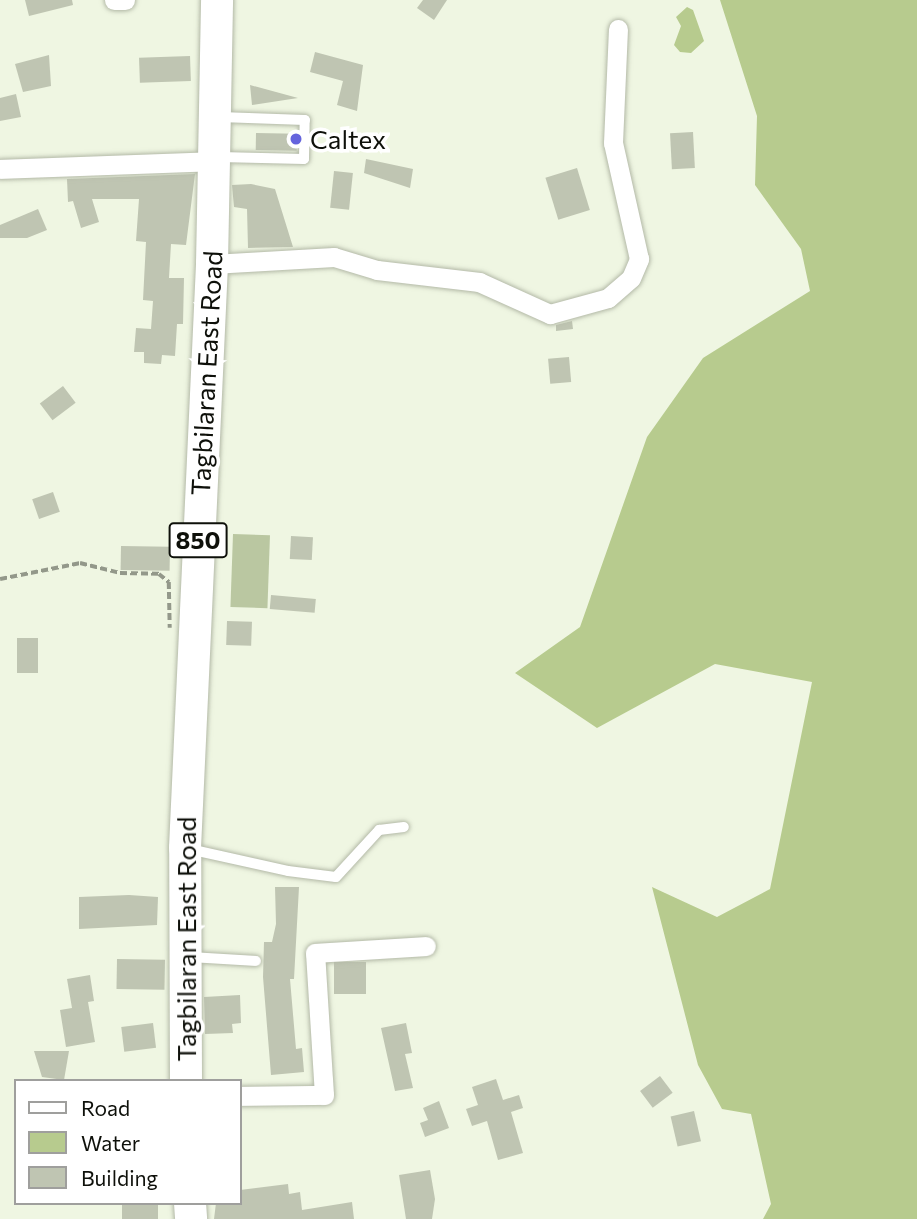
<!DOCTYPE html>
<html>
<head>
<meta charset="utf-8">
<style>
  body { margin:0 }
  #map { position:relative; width:917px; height:1219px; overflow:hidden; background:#eff6e2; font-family:Commissioner,sans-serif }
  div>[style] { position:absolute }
  .green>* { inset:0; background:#bac7a1; transform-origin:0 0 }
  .water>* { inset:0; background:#b7cb8e }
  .building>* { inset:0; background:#bfc5b2; transform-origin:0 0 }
  .path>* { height:3.5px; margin-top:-1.75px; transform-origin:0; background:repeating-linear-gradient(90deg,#93988a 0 7px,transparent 0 10.5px) }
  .roads { filter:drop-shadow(0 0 2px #b3b9a7) drop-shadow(0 0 2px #b3b9a7) }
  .lane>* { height:10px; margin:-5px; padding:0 5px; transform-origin:5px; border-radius:5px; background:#fff }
  .street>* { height:19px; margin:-9.5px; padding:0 9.5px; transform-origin:9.5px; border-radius:9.5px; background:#fff }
  .primary>* { height:32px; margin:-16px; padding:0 16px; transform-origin:16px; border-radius:16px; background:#fff }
  .dots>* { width:19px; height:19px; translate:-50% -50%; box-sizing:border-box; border:4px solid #fff; border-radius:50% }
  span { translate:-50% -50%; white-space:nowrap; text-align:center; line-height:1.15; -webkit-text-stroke:7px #fff; paint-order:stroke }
  .shield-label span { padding:2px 5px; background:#fff; border:2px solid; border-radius:5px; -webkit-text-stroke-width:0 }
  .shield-label { font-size:24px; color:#0e100a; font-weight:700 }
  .poi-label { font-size:26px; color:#0e100a }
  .left { translate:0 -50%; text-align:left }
  .street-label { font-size:26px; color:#0e100a }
  .legend { position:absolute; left:14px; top:1079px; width:228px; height:126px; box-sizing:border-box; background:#fff; border:2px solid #9f9f9d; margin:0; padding:9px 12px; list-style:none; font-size:21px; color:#0e100a }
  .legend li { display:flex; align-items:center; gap:14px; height:35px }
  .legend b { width:35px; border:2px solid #9f9f9d }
</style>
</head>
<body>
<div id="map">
  <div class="green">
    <div style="left:233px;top:534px;width:37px;height:73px;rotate:2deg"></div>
  </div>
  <div class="water">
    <div style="clip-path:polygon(720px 0,917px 0,917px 1219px,763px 1219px,771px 1204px,751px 1114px,722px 1109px,698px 1065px,652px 887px,717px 917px,770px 889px,812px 682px,715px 664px,597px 728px,515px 673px,580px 627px,647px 437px,703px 358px,810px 291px,801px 249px,755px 185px,757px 116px)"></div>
    <div style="clip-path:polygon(687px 7px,693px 10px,704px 41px,691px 53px,680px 52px,674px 45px,681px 26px,676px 17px)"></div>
  </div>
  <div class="building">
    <div style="clip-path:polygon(25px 0,72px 0,73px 5px,29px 16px)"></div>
    <div style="clip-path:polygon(423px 0,447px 0,434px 20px,417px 8px)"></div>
    <div style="clip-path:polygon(315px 52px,363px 65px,357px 111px,337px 105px,343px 81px,310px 72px)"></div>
    <div style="clip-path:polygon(49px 55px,51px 86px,23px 92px,15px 64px)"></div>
    <div style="left:190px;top:56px;width:25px;height:51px;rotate:88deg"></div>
    <div style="clip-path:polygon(250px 85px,298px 98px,252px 105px)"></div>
    <div style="clip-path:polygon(16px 94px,21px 117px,0 121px,0 98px)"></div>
    <div style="left:693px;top:132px;width:36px;height:23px;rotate:87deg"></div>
    <div style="left:256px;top:133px;width:41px;height:17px;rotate:1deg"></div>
    <div style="clip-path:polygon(366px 159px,413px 169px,410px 188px,364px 173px)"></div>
    <div style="left:577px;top:168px;width:44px;height:33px;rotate:73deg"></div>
    <div style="left:334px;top:171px;width:19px;height:37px;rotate:6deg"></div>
    <div style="clip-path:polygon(195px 174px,186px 245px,171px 244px,169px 278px,184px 278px,183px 324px,177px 324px,175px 356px,162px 355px,161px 364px,144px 363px,144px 352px,134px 352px,136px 328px,151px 329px,153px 301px,143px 300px,146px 242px,136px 241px,139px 199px,92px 199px,99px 222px,81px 228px,73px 201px,68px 202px,67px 179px)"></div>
    <div style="clip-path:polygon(251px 184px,275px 189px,293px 247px,248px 248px,247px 209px,234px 207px,232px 185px)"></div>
    <div style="clip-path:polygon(38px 209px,47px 230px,27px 238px,0 238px,0 225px)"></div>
    <div style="clip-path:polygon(572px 321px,573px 329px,556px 331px,556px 325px)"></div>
    <div style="left:569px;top:357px;width:25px;height:21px;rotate:85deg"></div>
    <div style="left:63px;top:386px;width:21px;height:29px;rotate:53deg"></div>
    <div style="left:53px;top:492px;width:21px;height:22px;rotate:71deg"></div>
    <div style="left:291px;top:536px;width:22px;height:23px;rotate:3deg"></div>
    <div style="left:121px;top:546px;width:49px;height:24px;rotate:1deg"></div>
    <div style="left:271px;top:595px;width:45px;height:14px;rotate:5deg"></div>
    <div style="left:227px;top:621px;width:25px;height:24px;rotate:2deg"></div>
    <div style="left:17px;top:638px;width:21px;height:35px"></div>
    <div style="clip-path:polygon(275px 887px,299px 887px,294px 979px,290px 979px,296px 1049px,302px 1048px,304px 1072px,271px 1075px,263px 977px,264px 942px,272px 942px,276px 924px)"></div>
    <div style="clip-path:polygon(129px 895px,158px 897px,157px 925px,79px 929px,79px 897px)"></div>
    <div style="left:117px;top:959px;width:48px;height:30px;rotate:1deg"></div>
    <div style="left:366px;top:962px;width:32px;height:32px;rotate:90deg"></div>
    <div style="clip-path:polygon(90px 975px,94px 1001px,88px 1002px,95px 1042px,66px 1047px,60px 1010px,72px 1008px,67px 979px)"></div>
    <div style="clip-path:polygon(240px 995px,241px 1023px,232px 1024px,233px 1033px,205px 1034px,204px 997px)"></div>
    <div style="left:153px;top:1023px;width:25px;height:32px;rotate:83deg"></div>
    <div style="clip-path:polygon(406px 1023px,412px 1053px,405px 1054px,413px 1088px,395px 1091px,381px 1028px)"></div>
    <div style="clip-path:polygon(34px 1051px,69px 1051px,64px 1080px,42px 1077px)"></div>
    <div style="left:660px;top:1076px;width:21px;height:25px;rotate:53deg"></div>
    <div style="clip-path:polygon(496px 1079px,503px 1100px,519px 1095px,523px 1108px,511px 1112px,523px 1153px,498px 1160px,487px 1121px,472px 1126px,466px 1109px,478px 1105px,472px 1087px)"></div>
    <div style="clip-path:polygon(439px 1101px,449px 1128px,425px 1137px,420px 1123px,428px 1120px,423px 1108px)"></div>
    <div style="left:694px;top:1111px;width:31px;height:24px;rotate:77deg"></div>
    <div style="clip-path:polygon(430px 1170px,435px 1199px,432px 1219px,406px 1219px,399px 1175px)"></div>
    <div style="clip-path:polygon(288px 1184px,289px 1194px,300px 1192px,302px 1210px,352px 1202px,354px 1219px,214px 1219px,216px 1203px,240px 1203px,240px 1190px)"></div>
    <div style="left:122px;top:1203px;width:36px;height:16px"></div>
  </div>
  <div class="path">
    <div style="left:0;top:579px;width:82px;rotate:-11.3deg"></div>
    <div style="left:80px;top:563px;width:41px;rotate:14deg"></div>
    <div style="left:120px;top:573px;width:39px;rotate:1deg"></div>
    <div style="left:159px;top:574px;width:13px;rotate:39deg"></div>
    <div style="left:169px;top:582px;width:46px;rotate:88.8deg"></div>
  </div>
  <div class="roads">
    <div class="lane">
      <div style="left:219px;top:157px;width:85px;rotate:1.3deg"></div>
      <div style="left:304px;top:159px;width:39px;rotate:-89deg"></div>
      <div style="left:305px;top:120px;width:85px;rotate:-178deg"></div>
      <div style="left:189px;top:849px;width:101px;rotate:12.5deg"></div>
      <div style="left:288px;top:871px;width:48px;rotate:7.1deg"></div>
      <div style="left:336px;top:877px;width:64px;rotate:-47.5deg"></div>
      <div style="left:379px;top:830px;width:25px;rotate:-7deg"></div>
      <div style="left:191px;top:957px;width:65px;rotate:3.5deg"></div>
    </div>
    <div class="street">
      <div style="left:114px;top:0;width:11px"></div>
      <div style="left:0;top:169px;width:215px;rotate:-2.1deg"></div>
      <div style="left:212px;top:264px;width:122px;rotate:-3.3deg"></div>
      <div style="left:334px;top:257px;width:45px;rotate:16.8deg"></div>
      <div style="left:377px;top:270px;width:103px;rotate:6.7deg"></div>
      <div style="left:479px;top:282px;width:78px;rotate:24.3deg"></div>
      <div style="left:550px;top:314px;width:60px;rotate:-15.4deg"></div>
      <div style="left:608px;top:298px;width:30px;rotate:-41deg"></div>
      <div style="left:631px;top:278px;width:21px;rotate:-67deg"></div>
      <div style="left:639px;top:259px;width:119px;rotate:-102.6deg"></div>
      <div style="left:613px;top:143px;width:114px;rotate:-87.5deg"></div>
      <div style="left:240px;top:1096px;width:84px;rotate:-0.7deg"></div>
      <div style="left:324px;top:1095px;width:142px;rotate:-93.6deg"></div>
      <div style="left:315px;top:953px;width:111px;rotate:-3.6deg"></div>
    </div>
    <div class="primary">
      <div style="left:186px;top:1081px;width:233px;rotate:-90.2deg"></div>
      <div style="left:185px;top:848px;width:585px;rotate:-87.35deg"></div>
      <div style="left:212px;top:264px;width:264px;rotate:-88.9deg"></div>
      <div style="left:190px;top:1203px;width:16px;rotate:86deg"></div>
    </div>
  </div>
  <div class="dots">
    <div style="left:296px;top:139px;background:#6564dd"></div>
  </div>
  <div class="shield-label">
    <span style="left:198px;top:540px">850</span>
  </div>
  <div class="poi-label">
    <span class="left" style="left:310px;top:139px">Caltex</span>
  </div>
  <div class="street-label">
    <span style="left:206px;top:373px;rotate:-87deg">Tagbilaran East Road</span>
    <span style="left:186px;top:939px;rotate:-90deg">Tagbilaran East Road</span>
  </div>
  <ul class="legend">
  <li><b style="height:9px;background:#fff"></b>Road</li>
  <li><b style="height:19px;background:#b7cb8e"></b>Water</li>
  <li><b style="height:19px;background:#bfc5b2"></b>Building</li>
  </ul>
</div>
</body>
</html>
